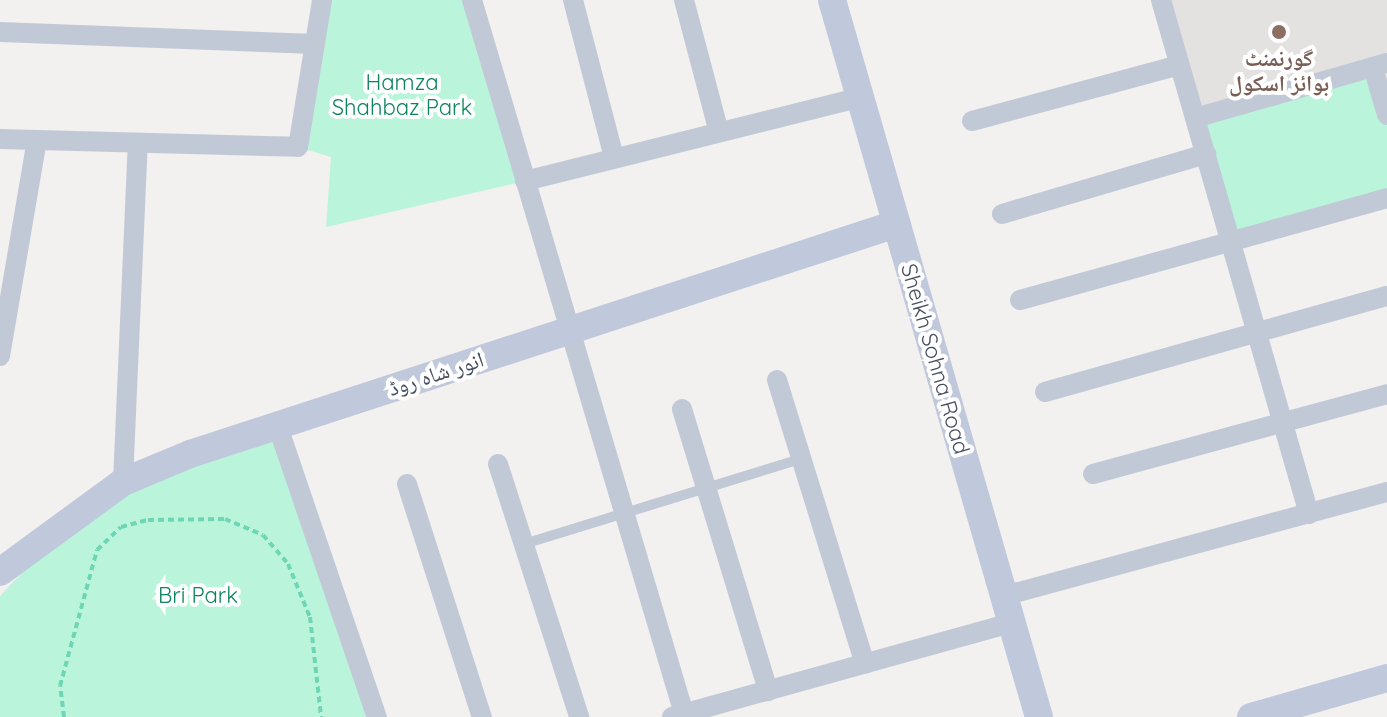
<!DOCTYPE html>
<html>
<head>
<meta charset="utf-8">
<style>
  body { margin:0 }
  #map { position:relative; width:1387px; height:717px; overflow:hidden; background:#f3f0f0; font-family:Quicksand,"Noto Naskh Arabic",sans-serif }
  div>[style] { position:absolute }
  .education>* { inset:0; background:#e4e1e1 }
  .green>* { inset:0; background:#baf4db }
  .path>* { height:4px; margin-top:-2px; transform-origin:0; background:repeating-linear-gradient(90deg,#6ed6b5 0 6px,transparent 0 10px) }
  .lane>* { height:10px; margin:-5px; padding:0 5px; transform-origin:5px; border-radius:5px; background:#c2c9d6 }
  .street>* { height:20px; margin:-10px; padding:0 10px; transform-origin:10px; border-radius:10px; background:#c2c9d6 }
  .secondary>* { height:28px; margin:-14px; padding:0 14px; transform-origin:14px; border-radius:14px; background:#c0c8db }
  .dots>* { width:22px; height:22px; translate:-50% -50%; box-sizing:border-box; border:4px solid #fff; border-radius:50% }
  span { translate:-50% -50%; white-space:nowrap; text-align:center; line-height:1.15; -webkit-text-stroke:8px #fff; paint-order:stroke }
  .education-label { font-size:22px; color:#785e54; font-weight:700 }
  .park-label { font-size:22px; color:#0d845e }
  .street-label { font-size:22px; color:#464f5f }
</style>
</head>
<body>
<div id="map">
  <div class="education">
    <div style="clip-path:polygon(1161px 0,1387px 0,1387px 63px,1195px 118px)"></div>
  </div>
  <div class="green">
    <div style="clip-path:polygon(322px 0,472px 0,525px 181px,326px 227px,331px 157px,298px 147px)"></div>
    <div style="clip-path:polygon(1373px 67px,1387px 115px,1387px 198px,1230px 240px,1195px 118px)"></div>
    <div style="clip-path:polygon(271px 435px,367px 717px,0 717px,0 596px,13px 582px,54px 542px,128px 494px)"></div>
  </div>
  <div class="path">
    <div style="left:64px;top:717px;width:31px;rotate:-97deg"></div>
    <div style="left:60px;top:686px;width:141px;rotate:-74.8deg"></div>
    <div style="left:97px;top:550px;width:33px;rotate:-44deg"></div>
    <div style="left:121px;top:527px;width:28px;rotate:-15deg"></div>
    <div style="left:148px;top:520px;width:77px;rotate:-0.7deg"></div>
    <div style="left:225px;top:519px;width:41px;rotate:22.8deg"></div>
    <div style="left:263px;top:535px;width:38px;rotate:49deg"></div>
    <div style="left:288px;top:564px;width:57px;rotate:67.5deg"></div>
    <div style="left:310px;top:617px;width:101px;rotate:83.7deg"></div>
  </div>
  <div class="lane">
    <div style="left:524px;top:544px;width:290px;rotate:-17.1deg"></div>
  </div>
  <div class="street">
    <div style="left:472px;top:0;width:745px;rotate:73.46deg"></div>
    <div style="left:573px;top:0;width:162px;rotate:75.4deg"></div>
    <div style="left:684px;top:0;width:133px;rotate:75.2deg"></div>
    <div style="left:1161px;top:0;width:535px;rotate:73.94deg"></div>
    <div style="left:0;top:32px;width:315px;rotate:2.2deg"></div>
    <div style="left:1373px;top:67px;width:50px;rotate:73.7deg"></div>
    <div style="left:1195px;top:118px;width:200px;rotate:-16deg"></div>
    <div style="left:972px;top:121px;width:215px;rotate:-15.1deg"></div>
    <div style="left:0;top:139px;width:298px;rotate:1.5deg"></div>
    <div style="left:298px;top:147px;width:149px;rotate:-80.7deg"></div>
    <div style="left:525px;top:181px;width:344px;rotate:-14deg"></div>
    <div style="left:1002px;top:214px;width:213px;rotate:-16.4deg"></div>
    <div style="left:1020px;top:300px;width:381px;rotate:-15.5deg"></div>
    <div style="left:0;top:356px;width:219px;rotate:-80.3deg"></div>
    <div style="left:777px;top:380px;width:297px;rotate:72.8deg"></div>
    <div style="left:1045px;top:392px;width:355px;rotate:-15.7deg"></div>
    <div style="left:682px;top:409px;width:295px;rotate:73deg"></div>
    <div style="left:277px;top:424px;width:310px;rotate:71.2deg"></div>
    <div style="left:498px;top:464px;width:266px;rotate:72.2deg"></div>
    <div style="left:1093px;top:474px;width:305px;rotate:-15.2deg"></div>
    <div style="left:123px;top:482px;width:339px;rotate:-87.5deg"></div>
    <div style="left:407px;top:484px;width:245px;rotate:72.2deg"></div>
    <div style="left:1004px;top:596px;width:397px;rotate:-15.2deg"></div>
    <div style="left:672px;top:717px;width:353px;rotate:-15.5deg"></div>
  </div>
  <div class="secondary">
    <div style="left:832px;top:0;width:746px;rotate:73.9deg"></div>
    <div style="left:0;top:572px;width:152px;rotate:-36.2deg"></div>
    <div style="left:123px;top:482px;width:73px;rotate:-22.7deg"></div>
    <div style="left:190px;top:454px;width:743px;rotate:-18.04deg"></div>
    <div style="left:1251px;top:717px;width:141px;rotate:-16deg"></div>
  </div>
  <div class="dots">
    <div style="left:1279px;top:32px;background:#8d6e63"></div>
  </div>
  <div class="education-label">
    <span style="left:1279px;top:71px">گورنمنٹ<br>بوائز اسکول</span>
  </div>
  <div class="park-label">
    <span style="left:402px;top:95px">Hamza<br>Shahbaz Park</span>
    <span style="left:198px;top:596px">Bri Park</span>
  </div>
  <div class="street-label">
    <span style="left:935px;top:359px;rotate:74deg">Sheikh Sohna Road</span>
    <span style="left:436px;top:374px;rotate:-18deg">انور شاہ روڈ</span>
  </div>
</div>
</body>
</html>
